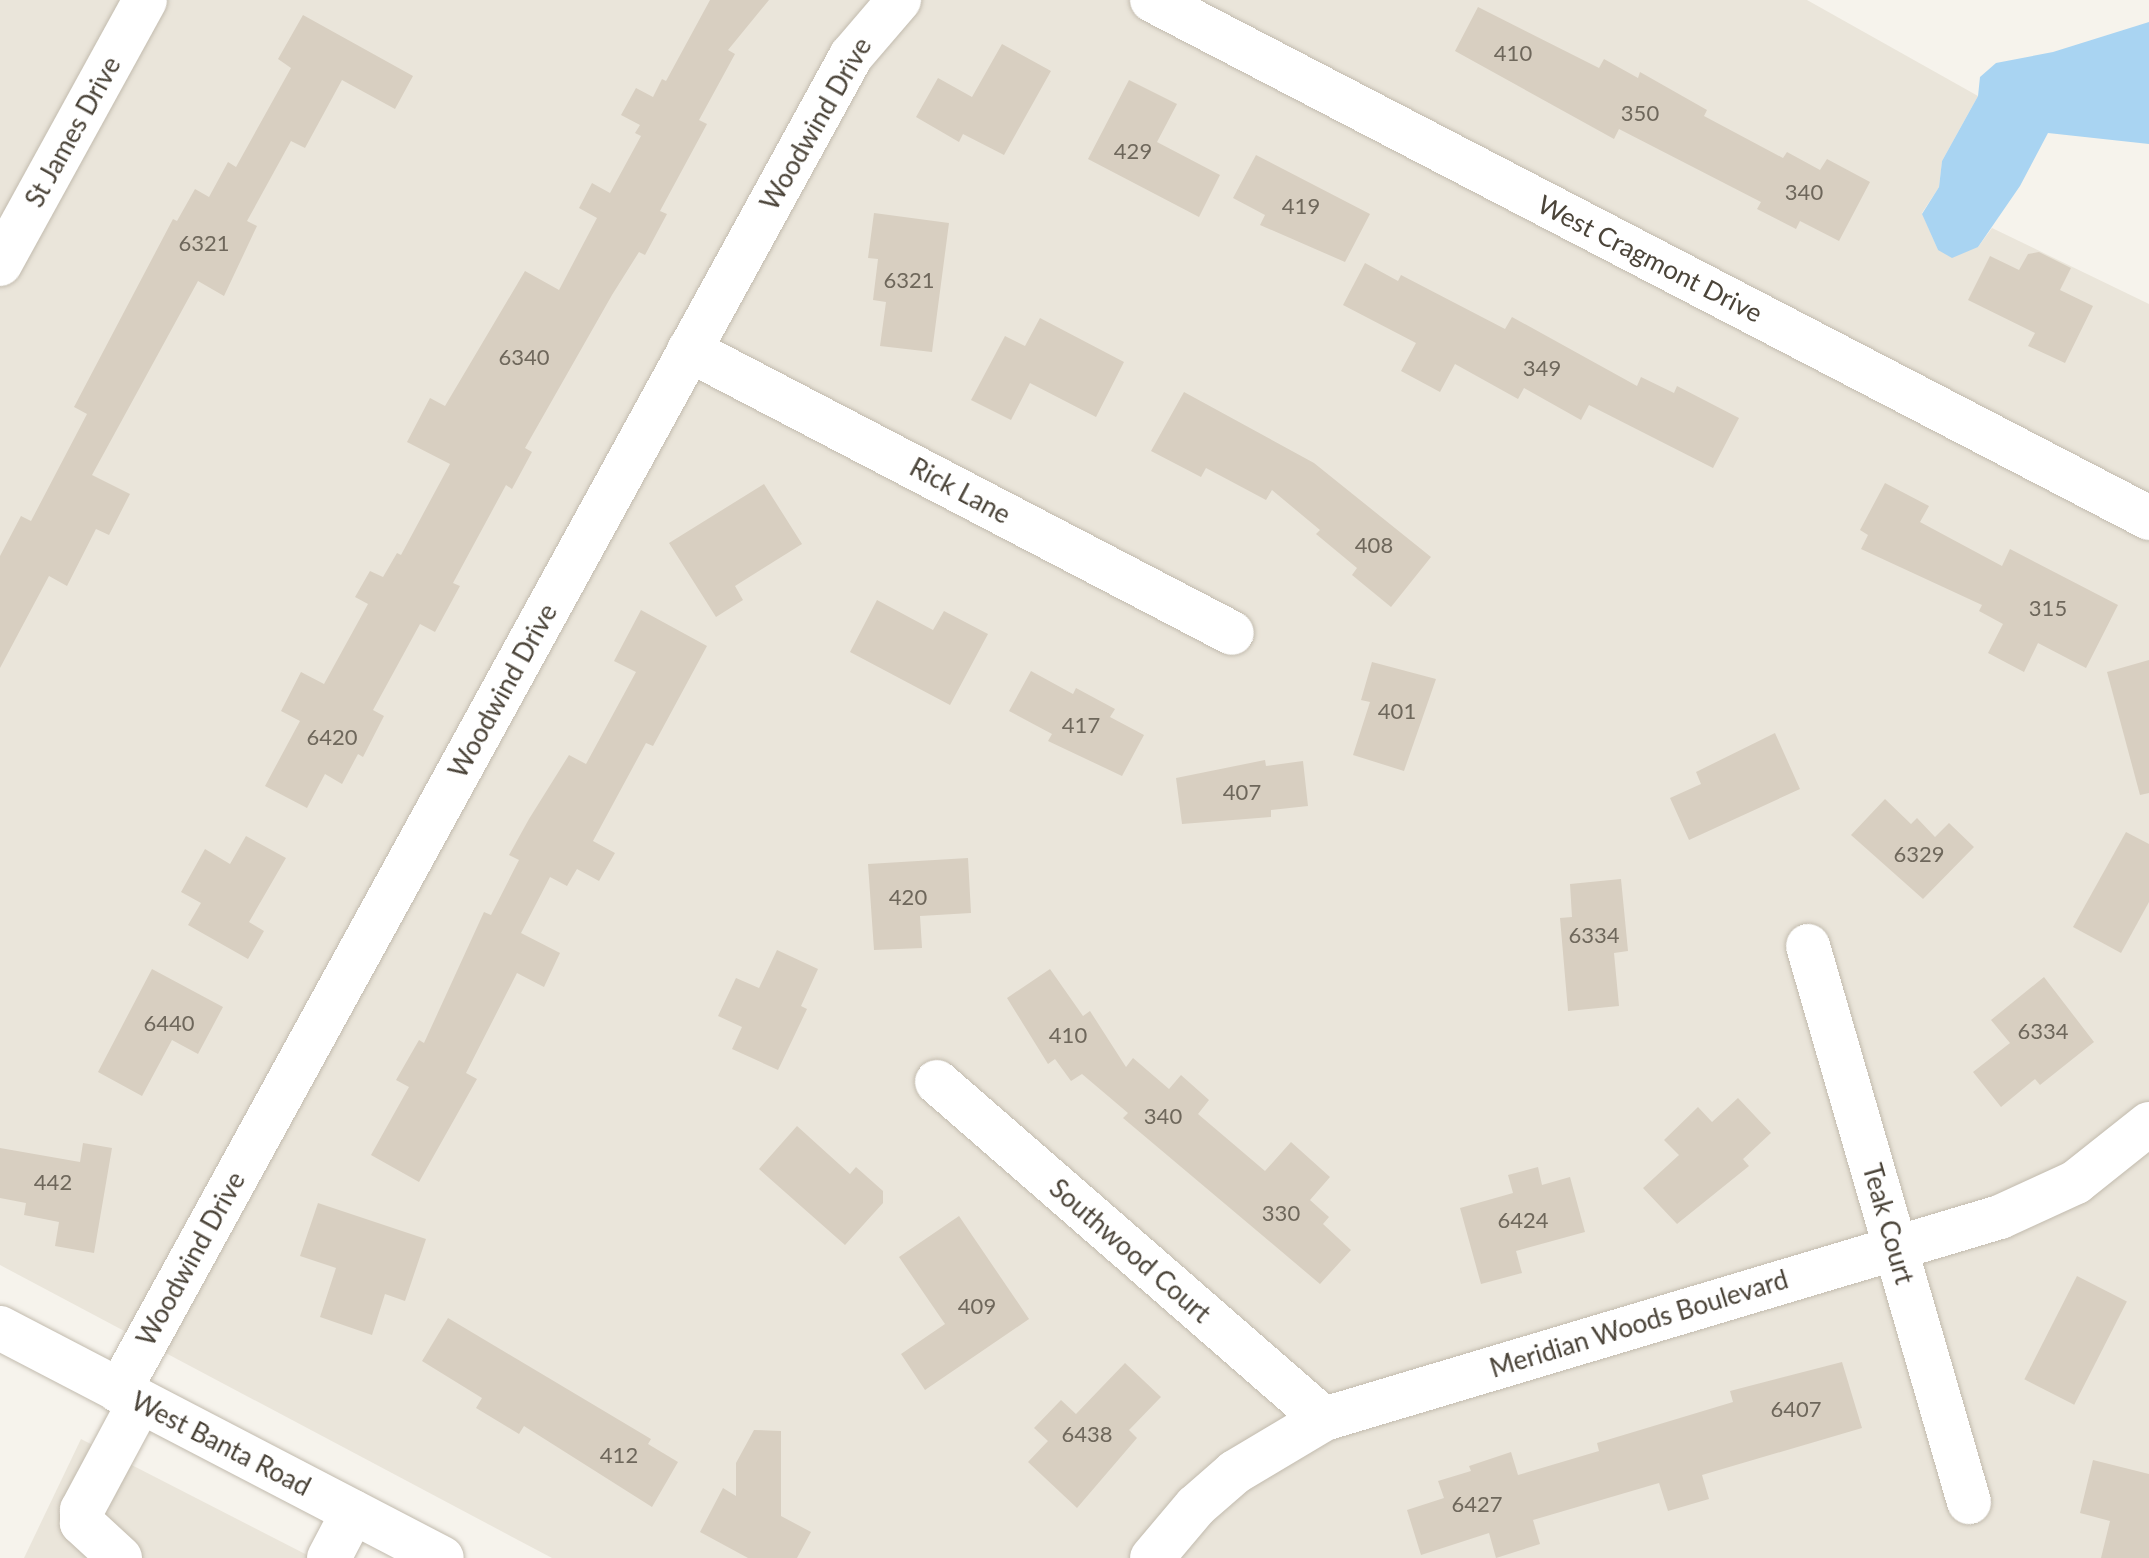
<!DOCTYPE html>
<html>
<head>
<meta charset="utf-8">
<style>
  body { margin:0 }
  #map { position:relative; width:2149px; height:1558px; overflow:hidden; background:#f6f3ec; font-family:Lato,sans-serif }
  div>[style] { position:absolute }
  .residential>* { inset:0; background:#eae5da }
  .water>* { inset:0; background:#a9d4f2 }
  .building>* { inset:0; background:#d8cfc1; transform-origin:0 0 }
  .roads { filter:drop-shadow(0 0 2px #c2bbae) drop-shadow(0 0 2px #c2bbae) }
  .minor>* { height:44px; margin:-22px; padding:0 22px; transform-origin:22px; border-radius:22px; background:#fff }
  span { translate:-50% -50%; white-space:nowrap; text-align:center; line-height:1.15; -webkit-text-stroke:7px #fff; paint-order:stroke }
  .number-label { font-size:22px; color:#6e675b }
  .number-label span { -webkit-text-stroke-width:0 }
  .street-label { font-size:26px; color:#4b4439 }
</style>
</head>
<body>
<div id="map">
  <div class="residential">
    <div style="clip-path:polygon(0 0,1807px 0,1978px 96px,1942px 161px,1939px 187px,1922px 213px,1938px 250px,1978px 247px,1992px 228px,2149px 304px,2149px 1558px,552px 1558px,0 1265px)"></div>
    <div style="clip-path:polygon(81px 1439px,313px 1558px,24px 1558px)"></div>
  </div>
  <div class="water">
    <div style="clip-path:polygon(2149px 22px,2149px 144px,2048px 133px,2020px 186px,1978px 247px,1952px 258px,1938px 250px,1922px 214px,1939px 187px,1942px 161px,1978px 96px,1980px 77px,1996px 63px,2053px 52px)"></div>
  </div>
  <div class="building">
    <div style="clip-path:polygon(710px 0,769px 0,728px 50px,735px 54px,699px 120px,707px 124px,660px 211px,667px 214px,645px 255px,639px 252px,612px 295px,525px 448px,532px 452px,512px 489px,506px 485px,453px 583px,460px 586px,435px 632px,420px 624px,373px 710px,384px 716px,363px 757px,358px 754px,342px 784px,325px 774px,307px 808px,265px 786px,300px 721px,281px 711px,301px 672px,324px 684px,368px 604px,355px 597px,370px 571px,383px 577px,397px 553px,401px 555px,450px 464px,407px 442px,430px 398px,445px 406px,525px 271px,559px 290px,597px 218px,579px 208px,592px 183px,610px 193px,641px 136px,635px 133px,640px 125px,621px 115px,636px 88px,653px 97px,662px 79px,666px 81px)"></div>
    <div style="clip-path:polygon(1478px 7px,1599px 68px,1604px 59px,1638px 78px,1640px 72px,1707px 110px,1704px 116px,1783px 158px,1787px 152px,1820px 170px,1827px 159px,1870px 182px,1839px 241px,1800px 221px,1796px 229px,1757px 209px,1761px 202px,1619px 129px,1614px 139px,1455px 51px)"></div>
    <div style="clip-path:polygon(303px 15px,413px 76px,395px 109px,342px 80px,305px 148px,291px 141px,247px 221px,257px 226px,224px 296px,198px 281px,92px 475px,130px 494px,109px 535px,96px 529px,67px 586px,49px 576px,0 668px,0 556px,21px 516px,31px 521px,87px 414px,74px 407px,173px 219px,177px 221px,195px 189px,209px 197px,228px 162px,236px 167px,291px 68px,278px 59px)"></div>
    <div style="clip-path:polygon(1002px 44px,1051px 71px,1004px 155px,963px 134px,959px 142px,916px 117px,938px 78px,972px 97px)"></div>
    <div style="clip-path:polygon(1129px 80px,1177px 104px,1157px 142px,1220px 175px,1199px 217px,1088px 159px)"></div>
    <div style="clip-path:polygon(1256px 155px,1370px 214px,1345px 262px,1260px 225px,1265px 215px,1233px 198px)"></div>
    <div style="clip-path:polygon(874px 213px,949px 223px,932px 352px,880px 346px,886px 302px,873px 300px,878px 259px,868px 258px)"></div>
    <div style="clip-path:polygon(2039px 252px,2071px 268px,2060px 290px,2093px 306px,2065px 363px,2028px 346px,2035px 333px,1968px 300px,1990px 256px,2019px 270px,2028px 254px)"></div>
    <div style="clip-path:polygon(1365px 263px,1398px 281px,1401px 275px,1505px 329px,1512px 317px,1637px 386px,1641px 377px,1674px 393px,1677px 386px,1739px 418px,1713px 468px,1589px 405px,1581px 420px,1524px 388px,1518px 399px,1455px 364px,1440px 392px,1401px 371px,1416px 343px,1343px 305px)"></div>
    <div style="clip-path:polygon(1040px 318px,1124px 362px,1096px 417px,1030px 383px,1011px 420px,971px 400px,1005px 336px,1025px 346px)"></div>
    <div style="clip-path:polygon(1184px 392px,1314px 463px,1431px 557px,1391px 607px,1352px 575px,1357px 568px,1316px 534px,1320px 530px,1272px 490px,1266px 500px,1206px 468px,1201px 477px,1151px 451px)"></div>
    <div style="clip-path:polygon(1885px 483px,1929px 506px,1920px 522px,2002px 566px,2010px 549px,2118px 605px,2086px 668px,2038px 643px,2024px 672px,1988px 653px,2003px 624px,1979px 611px,1982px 605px,1861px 549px,1868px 535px,1860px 530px)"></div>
    <div style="clip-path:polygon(764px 484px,802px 544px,735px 586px,743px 600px,716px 617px,669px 543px)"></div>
    <div style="clip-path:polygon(877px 600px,933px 630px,944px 611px,988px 634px,950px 705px,850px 652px)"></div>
    <div style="clip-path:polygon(641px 610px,707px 646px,653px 746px,646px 743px,593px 841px,615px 853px,599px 881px,577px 869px,567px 886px,550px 877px,521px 933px,560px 953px,544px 987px,517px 973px,466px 1073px,477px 1079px,419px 1182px,371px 1155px,409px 1087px,396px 1080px,419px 1040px,424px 1043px,484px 912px,491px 915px,519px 860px,509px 855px,529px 819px,569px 755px,586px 764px,636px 672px,614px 661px)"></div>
    <div style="clip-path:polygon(2149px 660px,2149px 793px,2140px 795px,2107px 672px)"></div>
    <div style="clip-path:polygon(1372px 662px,1436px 679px,1404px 771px,1353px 755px,1370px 702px,1361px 700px)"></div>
    <div style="clip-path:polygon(1031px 671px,1073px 694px,1076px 688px,1115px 709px,1110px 717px,1144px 735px,1122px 776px,1048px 741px,1052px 734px,1009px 711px)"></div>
    <div style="clip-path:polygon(1775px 733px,1800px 789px,1689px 840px,1670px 798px,1701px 784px,1696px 772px)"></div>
    <div style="clip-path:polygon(1265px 760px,1266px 766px,1303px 761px,1308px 806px,1271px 810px,1271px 817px,1182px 824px,1176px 778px)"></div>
    <div style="clip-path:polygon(1885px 799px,1911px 824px,1917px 818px,1935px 837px,1949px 823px,1974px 847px,1923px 899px,1851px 835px)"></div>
    <div style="clip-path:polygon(2126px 832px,2149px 844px,2149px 902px,2121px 953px,2073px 927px)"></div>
    <div style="clip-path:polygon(246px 836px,286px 858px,249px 922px,264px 931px,248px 959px,188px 925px,201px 903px,181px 892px,205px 849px,230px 864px)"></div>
    <div style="clip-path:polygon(968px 858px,971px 913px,920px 916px,922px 948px,874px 950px,868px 864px)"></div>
    <div style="clip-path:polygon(1621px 879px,1628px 951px,1614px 953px,1619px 1006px,1568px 1011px,1560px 918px,1572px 917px,1570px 884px)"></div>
    <div style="clip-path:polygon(777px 950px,818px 969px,801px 1006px,807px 1009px,778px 1070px,732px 1049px,742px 1027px,718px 1016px,736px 978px,759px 988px)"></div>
    <div style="clip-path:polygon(152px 969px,223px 1007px,198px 1054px,172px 1040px,142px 1096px,98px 1072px)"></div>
    <div style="clip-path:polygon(1050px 969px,1083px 1016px,1090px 1011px,1126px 1067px,1133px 1058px,1169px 1089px,1181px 1075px,1209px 1100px,1198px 1114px,1265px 1171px,1291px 1142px,1330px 1177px,1310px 1200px,1329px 1217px,1323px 1224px,1351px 1250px,1320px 1284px,1123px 1118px,1128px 1113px,1082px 1074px,1071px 1081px,1055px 1059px,1048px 1064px,1007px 998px)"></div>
    <div style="clip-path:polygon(2044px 977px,2094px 1042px,2040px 1085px,2035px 1079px,2001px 1107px,1973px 1072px,2010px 1043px,1991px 1020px)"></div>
    <div style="clip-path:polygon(1738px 1098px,1771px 1133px,1743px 1159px,1749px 1166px,1677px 1224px,1643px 1188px,1679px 1155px,1664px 1140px,1698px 1107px,1712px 1122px)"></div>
    <div style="clip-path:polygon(797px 1126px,850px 1174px,856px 1167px,883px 1191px,883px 1203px,845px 1245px,759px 1169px)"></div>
    <div style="clip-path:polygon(83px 1143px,112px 1148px,94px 1253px,55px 1246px,59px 1222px,24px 1215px,26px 1203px,0 1198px,0 1148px,80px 1162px)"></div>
    <div style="clip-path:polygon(1538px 1167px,1542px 1185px,1570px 1177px,1585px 1232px,1516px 1251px,1522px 1273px,1481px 1284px,1460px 1208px,1513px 1193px,1508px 1175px)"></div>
    <div style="clip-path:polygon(318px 1203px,426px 1239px,405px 1301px,385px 1294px,372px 1335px,320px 1317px,336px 1268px,300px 1256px)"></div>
    <div style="clip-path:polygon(959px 1216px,1029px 1319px,925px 1390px,901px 1354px,945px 1324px,899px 1257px)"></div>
    <div style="left:2077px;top:1276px;width:56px;height:116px;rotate:27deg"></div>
    <div style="clip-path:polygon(448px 1318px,651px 1439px,648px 1444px,678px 1462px,652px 1507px,524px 1426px,519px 1434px,476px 1408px,482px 1398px,422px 1361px)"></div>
    <div style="clip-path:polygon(1842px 1362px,1862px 1428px,1702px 1475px,1709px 1499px,1668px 1511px,1659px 1483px,1533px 1520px,1540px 1544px,1496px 1558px,1489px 1533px,1421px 1555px,1407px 1510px,1444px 1498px,1438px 1481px,1471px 1471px,1469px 1466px,1511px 1452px,1518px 1475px,1599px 1451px,1597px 1443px,1733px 1402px,1730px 1391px)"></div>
    <div style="clip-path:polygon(1125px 1363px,1161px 1397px,1129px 1430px,1137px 1438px,1077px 1508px,1028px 1462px,1048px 1441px,1034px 1428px,1061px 1400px,1076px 1414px)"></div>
    <div style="clip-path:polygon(754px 1430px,781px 1431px,781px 1516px,811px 1532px,797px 1558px,748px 1558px,700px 1532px,723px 1488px,736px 1496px,736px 1463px)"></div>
    <div style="clip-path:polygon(2093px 1460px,2149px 1474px,2149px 1558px,2101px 1558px,2110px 1521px,2080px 1513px)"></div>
  </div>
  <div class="roads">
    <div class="minor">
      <div style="left:1152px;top:0;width:1124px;rotate:27.45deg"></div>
      <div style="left:0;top:264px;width:301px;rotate:-61.2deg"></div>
      <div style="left:689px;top:350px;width:612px;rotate:27.53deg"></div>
      <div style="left:1808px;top:946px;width:579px;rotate:73.85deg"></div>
      <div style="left:937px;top:1082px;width:513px;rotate:41.05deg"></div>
      <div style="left:0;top:1328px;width:498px;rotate:27.5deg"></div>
      <div style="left:119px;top:1391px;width:1523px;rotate:-61.26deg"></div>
      <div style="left:851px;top:56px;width:74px;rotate:-49.4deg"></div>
      <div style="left:120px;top:1558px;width:52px;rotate:-137.4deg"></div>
      <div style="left:82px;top:1523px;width:13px;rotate:-90deg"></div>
      <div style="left:82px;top:1510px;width:123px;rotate:-61.8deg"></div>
      <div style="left:329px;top:1558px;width:52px;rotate:-62.4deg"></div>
      <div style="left:1152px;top:1558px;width:68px;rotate:-49.8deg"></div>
      <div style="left:1196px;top:1506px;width:52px;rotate:-41.1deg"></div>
      <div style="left:1235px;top:1472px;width:104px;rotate:-30.8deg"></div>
      <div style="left:1324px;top:1419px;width:706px;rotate:-16.64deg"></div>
      <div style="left:2000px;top:1217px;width:84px;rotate:-24.7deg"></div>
      <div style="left:2076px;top:1182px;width:93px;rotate:-38.5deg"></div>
    </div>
  </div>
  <div class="number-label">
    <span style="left:1513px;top:53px">410</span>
    <span style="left:1640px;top:113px">350</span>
    <span style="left:1133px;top:151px">429</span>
    <span style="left:1804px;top:192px">340</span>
    <span style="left:1301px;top:206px">419</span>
    <span style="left:204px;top:243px">6321</span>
    <span style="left:909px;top:280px">6321</span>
    <span style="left:524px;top:357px">6340</span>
    <span style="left:1542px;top:368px">349</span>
    <span style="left:1374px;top:545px">408</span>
    <span style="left:2048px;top:608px">315</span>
    <span style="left:1397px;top:711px">401</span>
    <span style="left:1081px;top:725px">417</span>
    <span style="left:332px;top:737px">6420</span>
    <span style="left:1242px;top:792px">407</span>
    <span style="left:1919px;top:854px">6329</span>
    <span style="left:908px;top:897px">420</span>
    <span style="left:1594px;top:935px">6334</span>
    <span style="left:169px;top:1023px">6440</span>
    <span style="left:2043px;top:1031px">6334</span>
    <span style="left:1068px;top:1035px">410</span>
    <span style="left:1163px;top:1116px">340</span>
    <span style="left:53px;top:1182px">442</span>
    <span style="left:1281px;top:1213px">330</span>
    <span style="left:1523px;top:1220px">6424</span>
    <span style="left:977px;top:1306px">409</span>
    <span style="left:1796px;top:1409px">6407</span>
    <span style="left:1087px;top:1434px">6438</span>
    <span style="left:619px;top:1455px">412</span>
    <span style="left:1477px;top:1504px">6427</span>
  </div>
  <div class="street-label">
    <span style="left:816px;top:124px;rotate:-60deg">Woodwind Drive</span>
    <span style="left:73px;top:132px;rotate:-61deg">St James Drive</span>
    <span style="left:1650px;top:259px;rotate:27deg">West Cragmont Drive</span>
    <span style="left:960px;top:491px;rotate:28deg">Rick Lane</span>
    <span style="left:503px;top:691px;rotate:-61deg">Woodwind Drive</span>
    <span style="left:1888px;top:1224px;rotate:74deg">Teak Court</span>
    <span style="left:1130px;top:1251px;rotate:41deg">Southwood Court</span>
    <span style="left:191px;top:1259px;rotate:-61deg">Woodwind Drive</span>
    <span style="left:1639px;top:1324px;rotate:-17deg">Meridian Woods Boulevard</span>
    <span style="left:221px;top:1444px;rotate:27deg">West Banta Road</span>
  </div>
</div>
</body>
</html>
